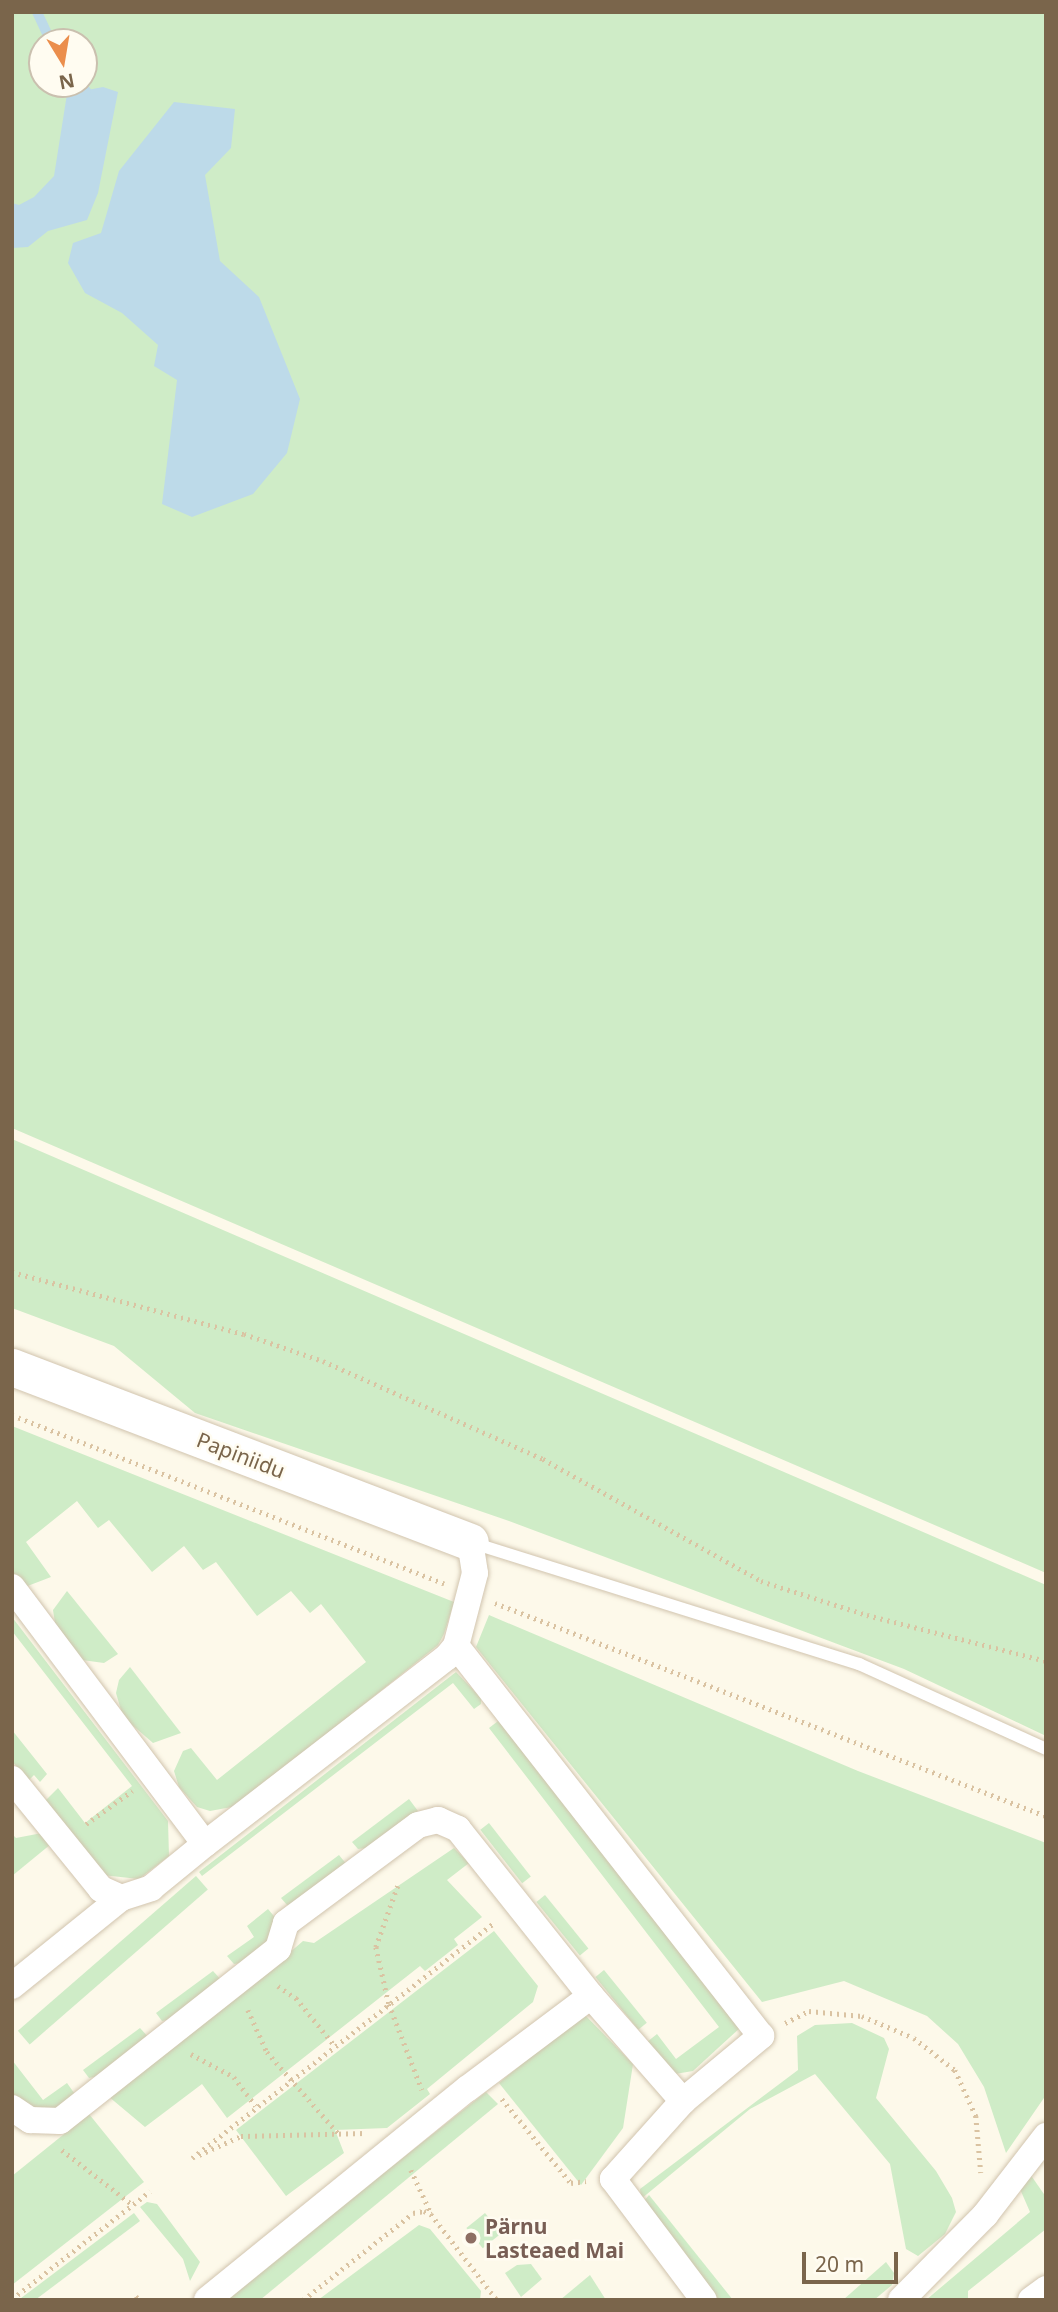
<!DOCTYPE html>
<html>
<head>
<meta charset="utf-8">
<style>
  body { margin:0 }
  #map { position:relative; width:1058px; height:2312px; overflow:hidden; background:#fdf9ea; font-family:"Noto Sans",sans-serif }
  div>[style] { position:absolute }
  .green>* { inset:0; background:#cfecc7; transform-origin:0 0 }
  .water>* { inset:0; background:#bddae9 }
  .stream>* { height:10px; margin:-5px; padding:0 5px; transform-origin:5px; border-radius:5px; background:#bddae9 }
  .path>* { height:4.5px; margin-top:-2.25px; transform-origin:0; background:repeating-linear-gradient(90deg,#dac3a2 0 2px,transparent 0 7px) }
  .roads { filter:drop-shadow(0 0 2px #d1c4ae) drop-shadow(0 0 2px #d1c4ae) }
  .lane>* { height:12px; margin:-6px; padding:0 6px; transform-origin:6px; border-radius:6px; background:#fff }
  .street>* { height:26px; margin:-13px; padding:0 13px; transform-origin:13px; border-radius:13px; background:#fff }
  .secondary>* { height:37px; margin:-18.5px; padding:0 18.5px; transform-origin:18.5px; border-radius:18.5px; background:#fff }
  .dots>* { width:19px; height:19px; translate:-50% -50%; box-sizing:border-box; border:4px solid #fffcf1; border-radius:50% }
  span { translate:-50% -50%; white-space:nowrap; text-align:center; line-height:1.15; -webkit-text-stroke:5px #fffcf1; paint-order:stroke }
  .street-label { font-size:21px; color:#7a654b }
  .education-label { font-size:21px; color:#785e54; font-weight:700 }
  .left { translate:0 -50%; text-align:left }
  .frame { position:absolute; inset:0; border:14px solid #7a654b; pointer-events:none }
  .north { position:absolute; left:28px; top:28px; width:70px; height:70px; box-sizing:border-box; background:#fffcf1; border:2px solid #cac0af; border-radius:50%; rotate:169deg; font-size:19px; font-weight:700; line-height:28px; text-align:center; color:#7a654b }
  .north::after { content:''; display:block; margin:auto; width:24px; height:32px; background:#eb8e4c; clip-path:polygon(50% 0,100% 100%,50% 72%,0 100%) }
  .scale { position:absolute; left:802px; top:2252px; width:96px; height:32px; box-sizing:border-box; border:4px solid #7a654b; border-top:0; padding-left:9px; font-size:21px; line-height:24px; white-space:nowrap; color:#7a654b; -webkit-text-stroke:5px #fffcf1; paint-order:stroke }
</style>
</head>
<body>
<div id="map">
  <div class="green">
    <div style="clip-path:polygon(evenodd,12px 12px,1046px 12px,1046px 1573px,12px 1128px,12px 12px,42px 42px,84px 42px,84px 84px,42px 84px,42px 42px)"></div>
    <div style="clip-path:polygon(12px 1139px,1046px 1585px,1046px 1736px,904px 1669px,509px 1521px,195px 1413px,114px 1346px,12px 1308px)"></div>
    <div style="clip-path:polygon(12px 1426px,454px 1602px,444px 1634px,438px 1645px,237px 1806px,210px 1811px,197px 1807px,179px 1787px,174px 1771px,183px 1751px,191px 1748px,217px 1780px,366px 1662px,321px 1604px,310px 1613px,291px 1591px,257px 1616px,216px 1562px,203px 1570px,184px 1546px,152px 1572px,109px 1520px,98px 1528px,77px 1501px,26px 1542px,51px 1577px,25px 1587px,12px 1572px)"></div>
    <div style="clip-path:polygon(67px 1591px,118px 1654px,104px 1663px,82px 1660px,55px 1623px,53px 1610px)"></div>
    <div style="clip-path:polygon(489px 1615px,858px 1771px,1046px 1843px,1046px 2095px,1006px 2153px,984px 2087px,958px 2044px,927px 2016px,844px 1981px,762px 2002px,476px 1647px)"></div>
    <div style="clip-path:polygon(12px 1617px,168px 1821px,169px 1856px,139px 1879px,102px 1875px,43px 1803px,58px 1788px,85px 1823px,132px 1786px,12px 1631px)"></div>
    <div style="clip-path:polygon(130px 1667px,181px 1733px,153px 1743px,123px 1717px,116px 1693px,119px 1680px)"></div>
    <div style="clip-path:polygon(456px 1672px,481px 1698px,481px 1704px,474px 1709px,453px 1683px,202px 1876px,199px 1872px)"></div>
    <div style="clip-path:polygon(502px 1718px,741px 2027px,693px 2071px,675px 2074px,647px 2042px,657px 2034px,676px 2059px,719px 2027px,489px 1728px)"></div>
    <div style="clip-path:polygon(12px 1730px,47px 1774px,40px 1782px,34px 1775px,28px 1781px,12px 1761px)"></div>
    <div style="clip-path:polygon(409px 1799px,418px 1811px,374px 1847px,358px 1849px,352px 1842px)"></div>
    <div style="left:489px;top:1823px;width:68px;height:11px;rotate:52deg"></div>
    <div style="clip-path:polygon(42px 1833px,51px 1844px,12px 1876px,12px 1834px,16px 1838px)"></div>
    <div style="clip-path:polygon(454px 1848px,469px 1863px,447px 1880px,482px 1917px,454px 1939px,458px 1945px,425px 1971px,420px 1966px,227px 2118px,202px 2084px,145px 2127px,108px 2096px,242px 1994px,303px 1941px,314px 1943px)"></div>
    <div style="clip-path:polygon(339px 1855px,348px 1866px,304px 1903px,287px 1905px,281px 1898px)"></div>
    <div style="left:196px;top:1876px;width:18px;height:236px;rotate:49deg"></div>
    <div style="left:545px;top:1895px;width:69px;height:11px;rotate:51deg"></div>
    <div style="clip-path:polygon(268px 1909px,278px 1921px,265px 1949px,249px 1962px,234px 1964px,227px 1956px,254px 1937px,247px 1926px)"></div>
    <div style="clip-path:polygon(494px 1931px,538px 1986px,533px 2002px,427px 2089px,430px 2094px,387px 2128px,335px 2130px,344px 2153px,286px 2196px,236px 2130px)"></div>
    <div style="left:604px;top:1970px;width:68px;height:11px;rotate:51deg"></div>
    <div style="clip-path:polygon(213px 1971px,223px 1982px,178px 2018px,162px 2021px,156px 2013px)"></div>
    <div style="clip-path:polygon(583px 2013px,633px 2064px,623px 2128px,581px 2185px,499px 2083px)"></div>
    <div style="clip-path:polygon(852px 2023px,884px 2038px,889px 2049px,876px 2098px,936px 2171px,952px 2198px,956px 2212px,945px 2234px,918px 2256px,906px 2249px,890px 2164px,815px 2074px,750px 2109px,641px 2199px,640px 2189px,798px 2070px,797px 2036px,815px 2025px)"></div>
    <div style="clip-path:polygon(140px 2028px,150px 2039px,105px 2075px,89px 2078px,83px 2070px)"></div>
    <div style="clip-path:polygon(12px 2060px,43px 2100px,67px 2083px,77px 2097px,51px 2116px,12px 2095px)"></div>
    <div style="clip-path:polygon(486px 2092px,498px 2104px,260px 2300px,223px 2300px)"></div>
    <div style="clip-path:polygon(89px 2114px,144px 2182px,12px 2285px,12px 2176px)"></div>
    <div style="clip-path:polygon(1030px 2174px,1046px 2197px,1046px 2229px,968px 2291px,968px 2300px,926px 2300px,1030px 2212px,1020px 2189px)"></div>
    <div style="clip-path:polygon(649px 2195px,733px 2300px,716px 2300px,643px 2202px)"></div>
    <div style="clip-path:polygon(147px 2202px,157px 2204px,200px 2262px,190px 2281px,183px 2259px,140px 2207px)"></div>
    <div style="left:134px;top:2213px;width:10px;height:141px;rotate:53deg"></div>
    <div style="left:485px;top:2213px;width:26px;height:24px;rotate:51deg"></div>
    <div style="clip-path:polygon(419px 2225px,430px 2229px,481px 2291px,480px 2300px,318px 2300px)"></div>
    <div style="clip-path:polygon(886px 2262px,894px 2273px,892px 2285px,874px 2300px,843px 2300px)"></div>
    <div style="clip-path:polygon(531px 2264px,542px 2279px,521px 2297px,505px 2273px,517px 2265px)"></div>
    <div style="clip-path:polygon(590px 2275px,606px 2300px,560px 2300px)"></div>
  </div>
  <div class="water">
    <div style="clip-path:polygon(103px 87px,118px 92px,98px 193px,87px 220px,48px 231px,28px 247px,12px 248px,12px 203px,19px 205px,34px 197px,54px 176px,67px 94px)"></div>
    <div style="clip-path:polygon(174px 102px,235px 109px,231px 148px,205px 175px,220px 261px,259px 297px,300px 399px,287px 453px,253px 494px,192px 517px,162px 504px,177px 380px,154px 366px,158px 345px,122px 313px,85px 293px,68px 263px,73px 243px,101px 233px,119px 171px)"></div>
  </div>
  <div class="stream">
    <div style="left:37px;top:12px;width:33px;rotate:65deg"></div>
    <div style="left:79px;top:84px;width:10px;rotate:45deg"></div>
  </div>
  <div class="path">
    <div style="left:12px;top:1272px;width:240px;rotate:15deg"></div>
    <div style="left:244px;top:1334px;width:83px;rotate:18.9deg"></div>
    <div style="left:323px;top:1361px;width:241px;rotate:24deg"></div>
    <div style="left:543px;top:1459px;width:250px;rotate:29.2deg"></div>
    <div style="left:761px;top:1581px;width:111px;rotate:17.8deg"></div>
    <div style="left:867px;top:1615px;width:185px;rotate:14.4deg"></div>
    <div style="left:12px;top:1415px;width:464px;rotate:21.3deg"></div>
    <div style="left:495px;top:1603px;width:591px;rotate:21.14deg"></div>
    <div style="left:86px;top:1824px;width:57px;rotate:-35.7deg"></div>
    <div style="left:398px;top:1886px;width:65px;rotate:109.8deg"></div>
    <div style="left:376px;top:1947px;width:58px;rotate:77.2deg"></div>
    <div style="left:389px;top:2004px;width:92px;rotate:69deg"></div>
    <div style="left:278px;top:1986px;width:22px;rotate:34deg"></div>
    <div style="left:296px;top:1998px;width:62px;rotate:50.9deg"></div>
    <div style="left:248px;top:2010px;width:46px;rotate:65.7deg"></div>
    <div style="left:267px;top:2052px;width:108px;rotate:48.8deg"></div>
    <div style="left:785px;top:2023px;width:27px;rotate:-27deg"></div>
    <div style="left:809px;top:2011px;width:53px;rotate:5.4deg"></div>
    <div style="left:862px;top:2016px;width:56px;rotate:22.9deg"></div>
    <div style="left:914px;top:2038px;width:52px;rotate:38deg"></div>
    <div style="left:955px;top:2070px;width:51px;rotate:65.5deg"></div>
    <div style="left:976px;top:2116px;width:57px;rotate:85deg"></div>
    <div style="left:191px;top:2054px;width:49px;rotate:28.1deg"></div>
    <div style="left:234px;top:2077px;width:36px;rotate:53deg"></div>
    <div style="left:502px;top:2099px;width:109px;rotate:50.6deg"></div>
    <div style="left:571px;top:2183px;width:15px;rotate:-8deg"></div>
    <div style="left:62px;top:2150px;width:90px;rotate:37.8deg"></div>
    <div style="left:199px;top:2155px;width:46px;rotate:-24.3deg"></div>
    <div style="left:241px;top:2136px;width:124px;rotate:-1.4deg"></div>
    <div style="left:192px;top:2158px;width:384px;rotate:-37.9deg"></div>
    <div style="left:411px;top:2170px;width:47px;rotate:65.1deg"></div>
    <div style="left:136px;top:2296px;width:5px;rotate:53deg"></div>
    <div style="left:12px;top:2299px;width:175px;rotate:-38deg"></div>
    <div style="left:303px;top:2300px;width:140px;rotate:-38.3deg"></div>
    <div style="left:413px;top:2213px;width:11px;rotate:-10deg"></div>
    <div style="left:424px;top:2211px;width:8px;rotate:23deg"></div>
    <div style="left:431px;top:2214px;width:108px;rotate:52.5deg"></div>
  </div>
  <div class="roads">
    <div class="lane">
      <div style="left:473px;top:1543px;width:405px;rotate:17.4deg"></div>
      <div style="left:859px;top:1664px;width:205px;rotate:24.4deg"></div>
    </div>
    <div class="street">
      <div style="left:12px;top:1587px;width:321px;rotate:53.1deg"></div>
      <div style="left:205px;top:1844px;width:306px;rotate:-37.7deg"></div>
      <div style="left:447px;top:1657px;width:14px;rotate:-51deg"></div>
      <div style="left:456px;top:1646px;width:75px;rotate:-75.4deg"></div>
      <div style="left:475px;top:1573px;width:31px;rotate:-99deg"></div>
      <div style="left:12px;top:1779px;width:141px;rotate:51deg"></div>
      <div style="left:101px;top:1889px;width:22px;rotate:24deg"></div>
      <div style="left:121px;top:1898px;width:32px;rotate:-18deg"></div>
      <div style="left:151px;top:1888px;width:70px;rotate:-39.2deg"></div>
      <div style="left:12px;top:1986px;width:140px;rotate:-38.9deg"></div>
      <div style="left:683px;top:2101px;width:105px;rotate:131.9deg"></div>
      <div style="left:613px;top:2179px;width:151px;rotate:53.1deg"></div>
      <div style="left:12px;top:2108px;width:22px;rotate:34deg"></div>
      <div style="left:30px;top:2120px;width:30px;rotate:2deg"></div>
      <div style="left:60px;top:2121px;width:278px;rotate:-38.3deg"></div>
      <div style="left:278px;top:1949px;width:27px;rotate:-73deg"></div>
      <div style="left:286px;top:1923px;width:164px;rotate:-36.6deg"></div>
      <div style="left:418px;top:1825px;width:21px;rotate:-14deg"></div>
      <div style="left:438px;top:1820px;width:22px;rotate:24deg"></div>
      <div style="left:458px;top:1829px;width:213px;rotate:51.5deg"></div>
      <div style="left:207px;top:2300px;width:335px;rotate:-39.1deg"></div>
      <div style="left:467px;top:2089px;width:155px;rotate:-36.9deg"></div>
      <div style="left:591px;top:1996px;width:140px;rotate:48.8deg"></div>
      <div style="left:683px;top:2101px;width:102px;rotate:-39.8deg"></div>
      <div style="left:761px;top:2036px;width:495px;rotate:-128deg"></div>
      <div style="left:901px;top:2300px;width:120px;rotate:-45.3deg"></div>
      <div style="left:985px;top:2215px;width:100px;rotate:-52.3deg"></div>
      <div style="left:1031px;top:2300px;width:19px;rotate:-36deg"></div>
    </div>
    <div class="secondary">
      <div style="left:12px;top:1367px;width:490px;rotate:20.9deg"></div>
    </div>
  </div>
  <div class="dots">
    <div style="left:471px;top:2238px;background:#8d6e63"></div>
  </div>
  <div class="street-label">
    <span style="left:241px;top:1455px;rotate:21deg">Papiniidu</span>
  </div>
  <div class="education-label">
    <span class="left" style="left:485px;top:2238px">Pärnu<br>Lasteaed Mai</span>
  </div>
  <div class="frame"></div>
  <div class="north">N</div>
  <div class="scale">20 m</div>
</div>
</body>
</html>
